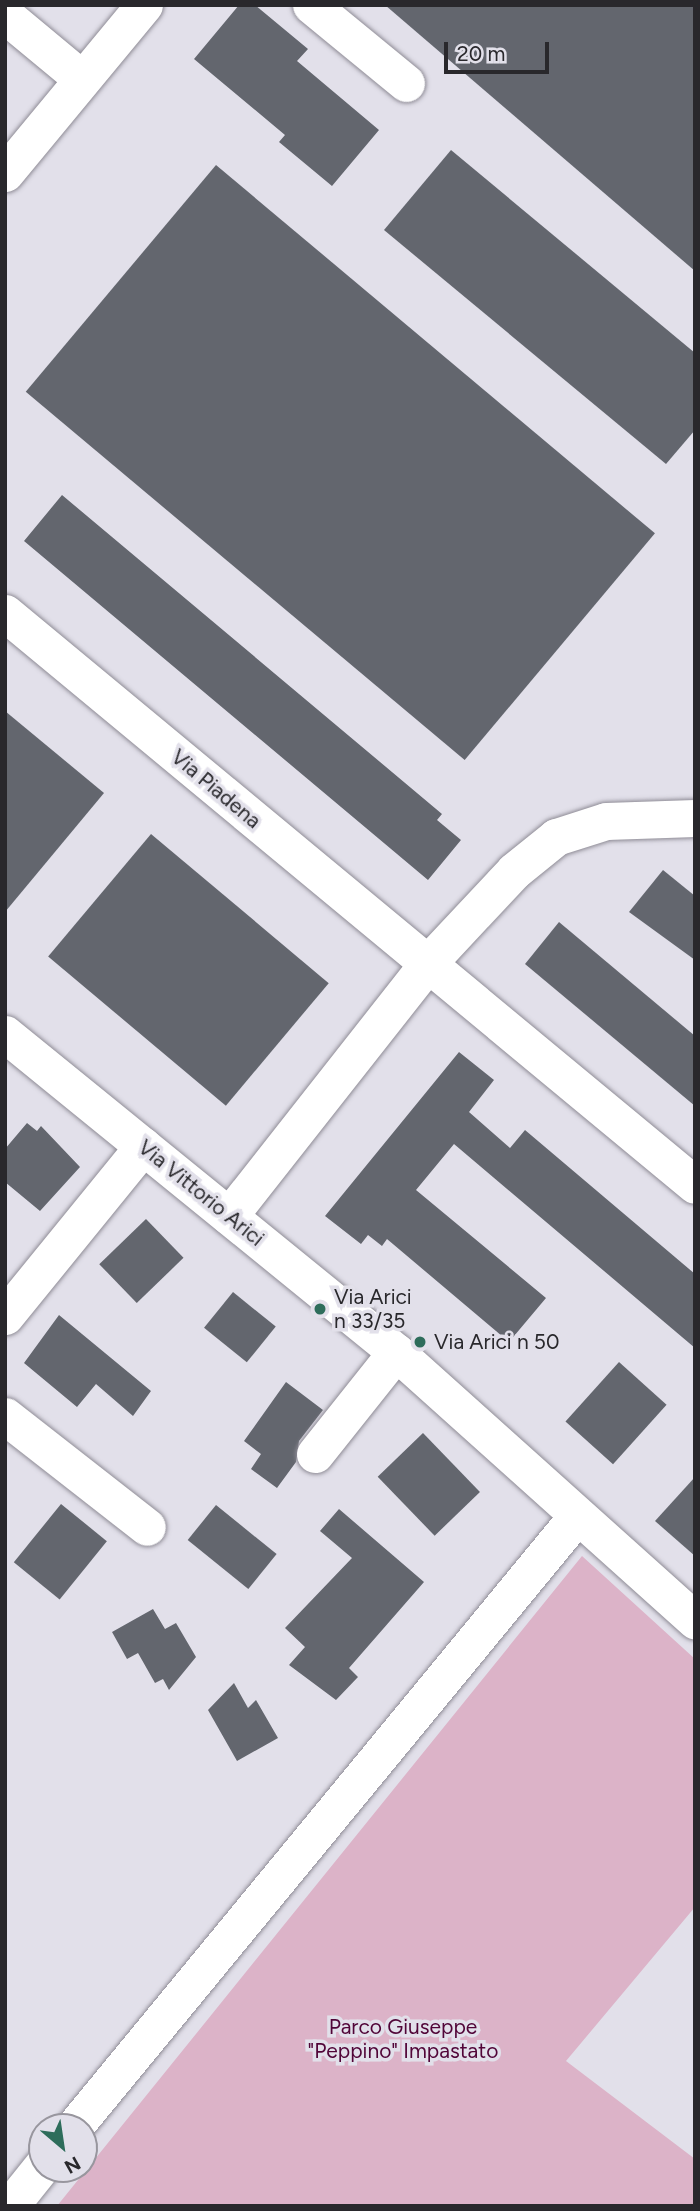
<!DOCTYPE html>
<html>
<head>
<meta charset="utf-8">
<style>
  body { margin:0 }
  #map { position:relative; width:700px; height:2211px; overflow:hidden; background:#e2e0ea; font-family:Figtree,sans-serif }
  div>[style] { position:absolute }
  .green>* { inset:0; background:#dcb3c8 }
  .building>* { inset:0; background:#63666e; transform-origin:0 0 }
  .roads { filter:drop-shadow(0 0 2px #8f8c96) drop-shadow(0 0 2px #8f8c96) }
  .street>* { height:37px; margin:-18.5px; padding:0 18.5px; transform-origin:18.5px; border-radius:18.5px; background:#fff }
  .dots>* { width:19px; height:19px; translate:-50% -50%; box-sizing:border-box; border:4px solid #e2e0ea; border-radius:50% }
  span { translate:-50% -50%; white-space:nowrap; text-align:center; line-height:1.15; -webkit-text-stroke:7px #e2e0ea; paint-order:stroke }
  .street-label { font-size:21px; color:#29282c }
  .poi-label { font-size:21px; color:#29282c }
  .left { translate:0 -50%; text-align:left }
  .park-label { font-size:21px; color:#510538 }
  .frame { position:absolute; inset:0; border:7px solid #29282c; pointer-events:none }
  .north { position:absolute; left:28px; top:2113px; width:70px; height:70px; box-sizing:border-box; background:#e2e0ea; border:2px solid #98969e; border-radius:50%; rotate:151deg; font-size:19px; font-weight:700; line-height:28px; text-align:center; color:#29282c }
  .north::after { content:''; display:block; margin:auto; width:24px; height:32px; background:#2e6d5b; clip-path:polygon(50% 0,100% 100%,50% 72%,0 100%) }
  .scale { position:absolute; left:444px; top:42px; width:105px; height:32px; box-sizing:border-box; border:4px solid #29282c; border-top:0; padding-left:9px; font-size:21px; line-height:24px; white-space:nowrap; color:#29282c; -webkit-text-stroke:5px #e2e0ea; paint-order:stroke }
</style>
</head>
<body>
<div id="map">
  <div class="green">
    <div style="clip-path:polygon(582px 1556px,695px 1659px,695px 1907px,566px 2061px,695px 2159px,695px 2206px,57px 2206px)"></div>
  </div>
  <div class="building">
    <div style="clip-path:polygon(239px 5px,255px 5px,308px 49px,297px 61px,379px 130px,332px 186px,279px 142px,285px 135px,194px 59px)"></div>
    <div style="clip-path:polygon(385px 5px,695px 5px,695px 271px)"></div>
    <div style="clip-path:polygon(451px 150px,695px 353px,695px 430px,666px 464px,384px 230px)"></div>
    <div style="left:216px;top:165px;width:573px;height:296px;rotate:40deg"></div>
    <div style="clip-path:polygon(62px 495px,442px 814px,437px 820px,461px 840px,428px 880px,24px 541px)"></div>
    <div style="clip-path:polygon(5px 711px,104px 793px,5px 912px)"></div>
    <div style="left:151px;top:834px;width:232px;height:160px;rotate:40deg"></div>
    <div style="clip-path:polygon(663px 870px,695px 896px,695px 960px,629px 912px)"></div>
    <div style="clip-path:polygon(559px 922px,695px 1036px,695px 1106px,525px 964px)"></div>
    <div style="clip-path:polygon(459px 1052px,494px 1080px,469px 1112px,510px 1148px,525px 1130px,695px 1274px,695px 1348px,454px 1144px,416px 1190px,546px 1298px,509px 1342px,387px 1239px,382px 1246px,368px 1235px,361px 1244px,325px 1216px)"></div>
    <div style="clip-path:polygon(27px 1123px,37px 1131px,41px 1126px,80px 1167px,40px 1211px,5px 1182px,5px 1149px)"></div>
    <div style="left:146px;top:1219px;width:54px;height:65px;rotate:46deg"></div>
    <div style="left:233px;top:1292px;width:55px;height:46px;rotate:39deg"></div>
    <div style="clip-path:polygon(59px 1315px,151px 1391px,133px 1416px,96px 1384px,77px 1407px,24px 1363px)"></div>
    <div style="left:619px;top:1362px;width:64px;height:80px;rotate:42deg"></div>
    <div style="clip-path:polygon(286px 1382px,323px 1410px,299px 1441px,296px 1462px,277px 1488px,251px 1469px,261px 1454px,244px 1441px)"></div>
    <div style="left:423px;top:1433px;width:82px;height:63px;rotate:46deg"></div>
    <div style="clip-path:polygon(695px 1477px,695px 1556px,655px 1521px)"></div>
    <div style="left:61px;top:1504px;width:59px;height:75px;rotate:39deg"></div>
    <div style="left:216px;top:1505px;width:78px;height:45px;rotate:39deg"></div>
    <div style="clip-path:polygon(339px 1509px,424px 1582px,349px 1668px,358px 1677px,336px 1700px,289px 1665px,305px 1647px,285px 1628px,352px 1558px,320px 1531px)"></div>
    <div style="clip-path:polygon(153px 1609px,165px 1629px,176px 1623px,196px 1657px,169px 1690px,163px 1679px,155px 1683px,138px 1653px,127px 1659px,112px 1632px)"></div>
    <div style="clip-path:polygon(234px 1683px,248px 1708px,256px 1700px,278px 1738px,237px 1761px,208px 1710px)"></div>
  </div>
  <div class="roads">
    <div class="street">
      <div style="left:311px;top:5px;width:123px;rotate:39.4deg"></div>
      <div style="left:5px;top:15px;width:100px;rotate:39.7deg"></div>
      <div style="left:5px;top:173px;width:218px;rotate:-50.4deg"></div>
      <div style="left:5px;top:613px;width:896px;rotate:39.66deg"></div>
      <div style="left:5px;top:1034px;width:504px;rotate:39.12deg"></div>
      <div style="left:396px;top:1352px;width:402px;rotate:41.9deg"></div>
      <div style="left:229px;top:1216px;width:320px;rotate:-51.8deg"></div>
      <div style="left:427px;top:964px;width:127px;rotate:-46.9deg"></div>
      <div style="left:514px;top:871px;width:54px;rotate:-39deg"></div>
      <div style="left:556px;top:837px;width:52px;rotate:-17.7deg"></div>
      <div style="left:606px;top:821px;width:89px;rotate:-1.9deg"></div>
      <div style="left:5px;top:1316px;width:219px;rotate:-50.9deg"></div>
      <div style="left:5px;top:1416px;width:180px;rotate:38deg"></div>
      <div style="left:315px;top:1454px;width:130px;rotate:-51.5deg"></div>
      <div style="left:74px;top:2127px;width:791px;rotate:-50.54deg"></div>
      <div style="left:10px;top:2206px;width:51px;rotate:-51.3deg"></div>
    </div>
  </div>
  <div class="dots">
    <div style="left:320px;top:1309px;background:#2e6d5b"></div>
    <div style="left:420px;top:1342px;background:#2e6d5b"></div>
  </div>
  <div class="street-label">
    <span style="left:216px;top:789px;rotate:40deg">Via Piadena</span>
    <span style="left:201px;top:1193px;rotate:39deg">Via Vittorio Arici</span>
  </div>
  <div class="poi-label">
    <span class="left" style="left:334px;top:1309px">Via Arici<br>n 33/35</span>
    <span class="left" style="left:434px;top:1342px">Via Arici n 50</span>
  </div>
  <div class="park-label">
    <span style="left:403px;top:2039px">Parco Giuseppe<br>"Peppino" Impastato</span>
  </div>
  <div class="frame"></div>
  <div class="north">N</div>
  <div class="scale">20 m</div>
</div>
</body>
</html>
